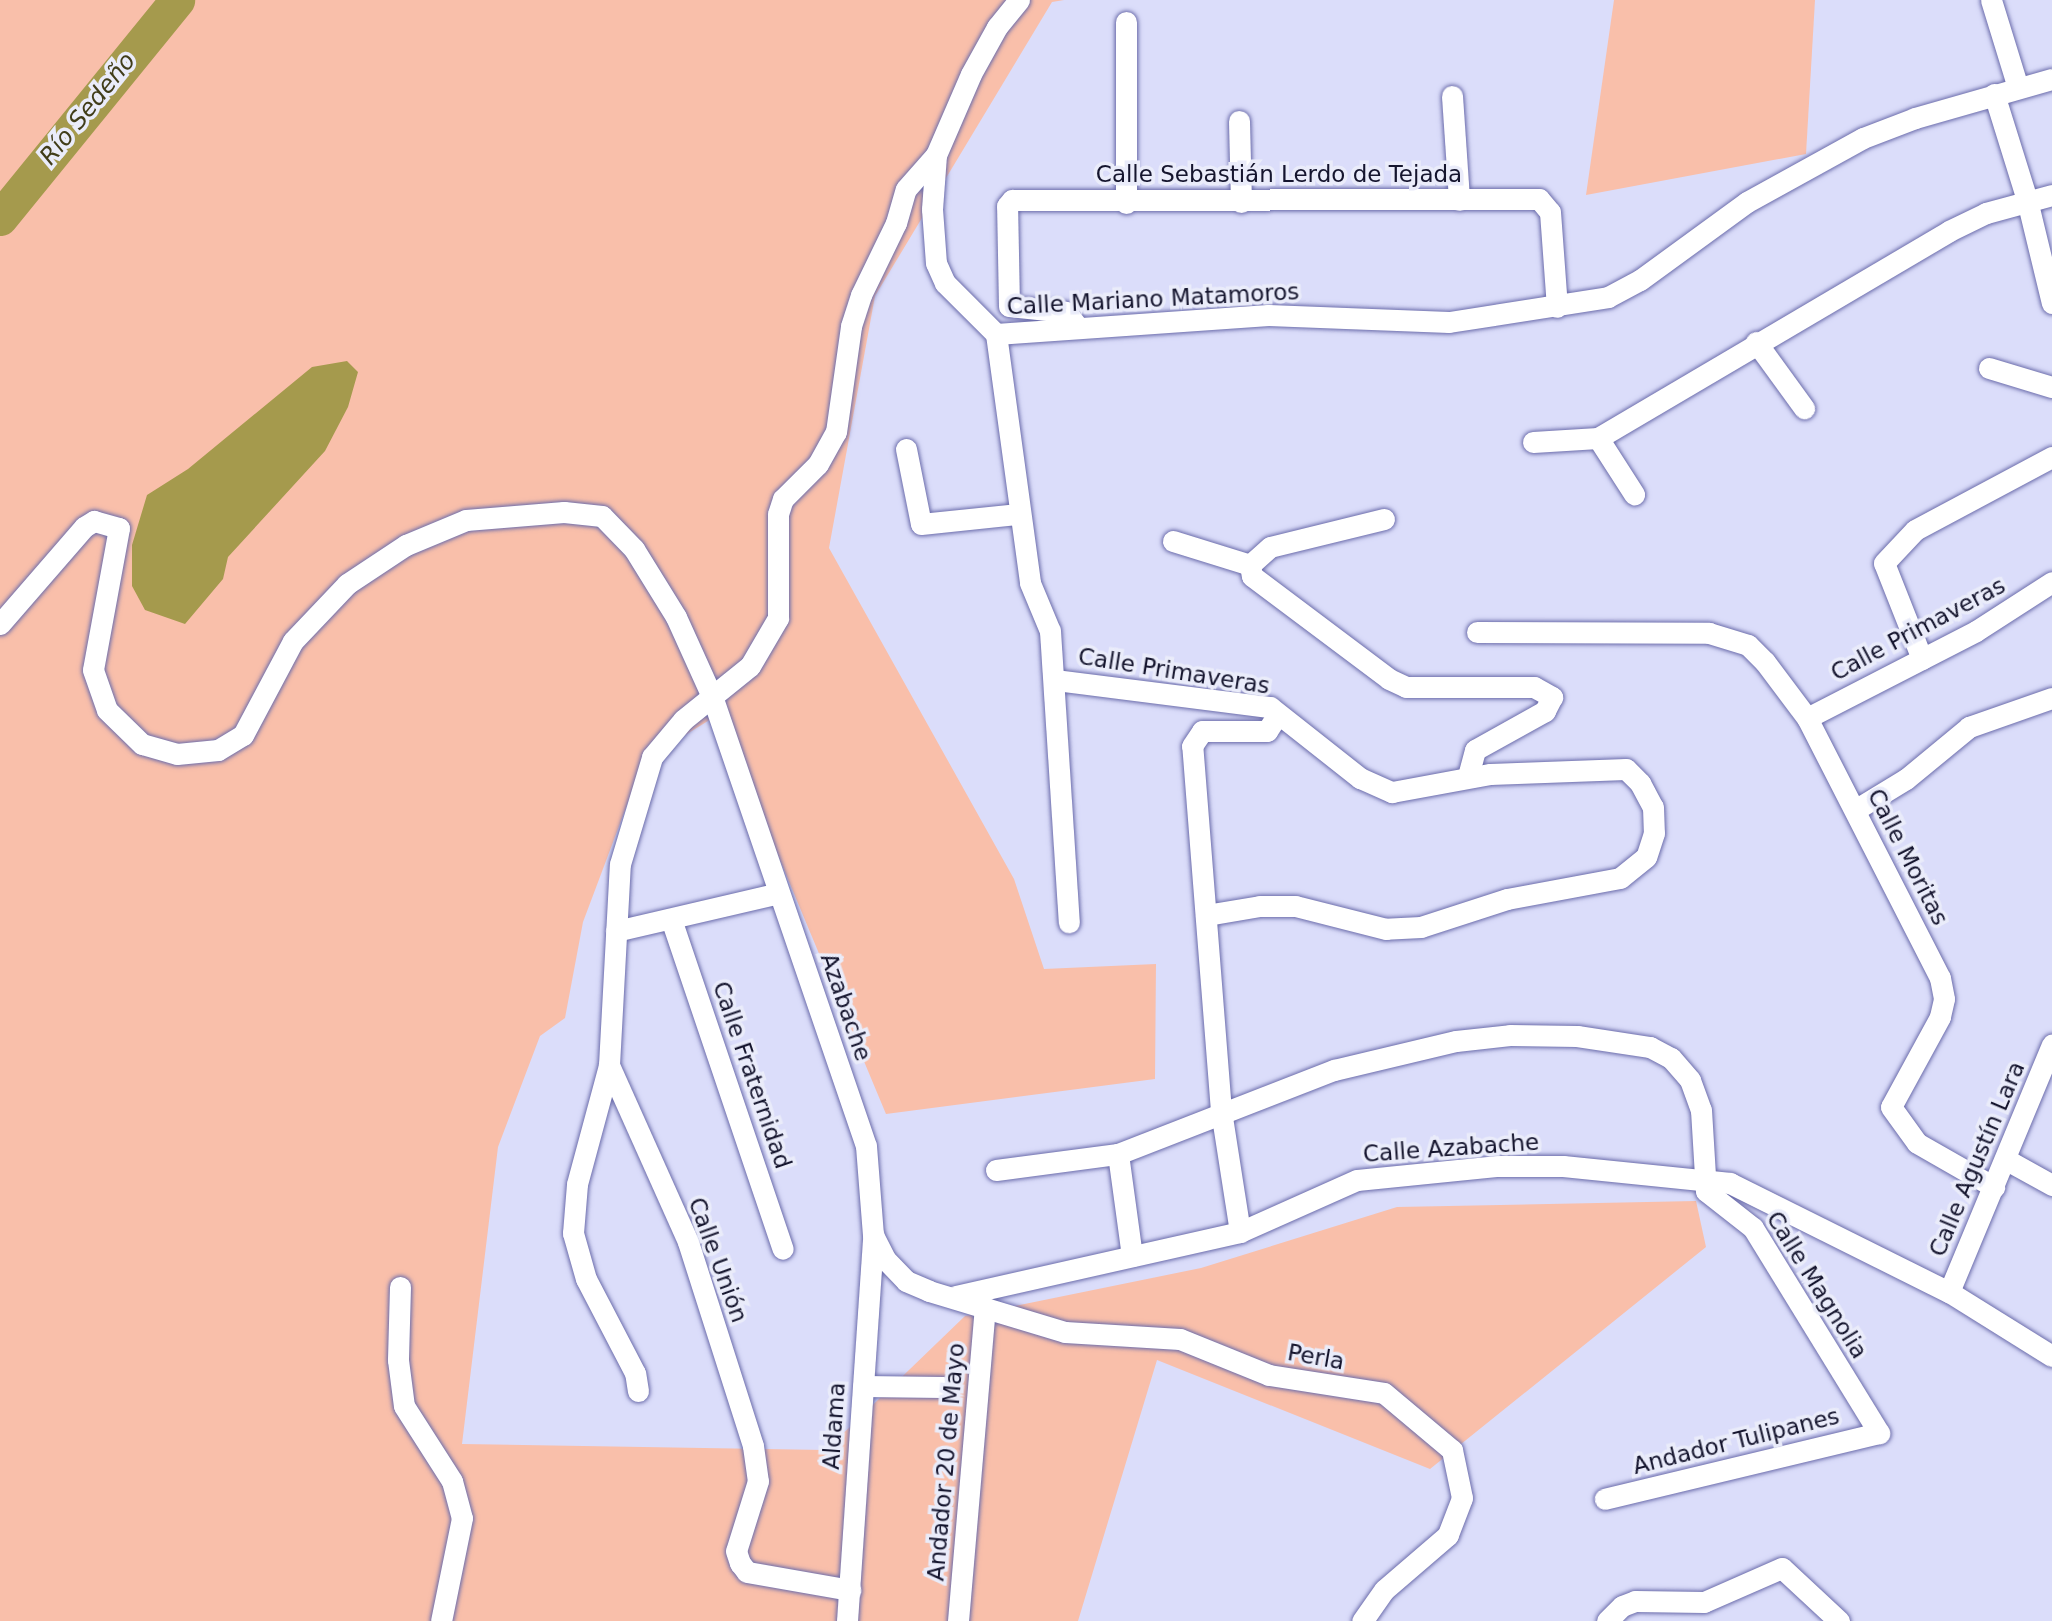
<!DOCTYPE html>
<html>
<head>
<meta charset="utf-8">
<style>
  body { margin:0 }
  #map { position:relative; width:2052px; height:1621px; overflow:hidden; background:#dbddfa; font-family:"DejaVu Sans",sans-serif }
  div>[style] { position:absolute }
  .green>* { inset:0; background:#f9bfaa }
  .water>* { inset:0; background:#a59a4d }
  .river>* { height:35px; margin:-17.5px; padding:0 17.5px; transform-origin:17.5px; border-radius:17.5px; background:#a59a4d }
  .roads { filter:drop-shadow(0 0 2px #6b6cab) drop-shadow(0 0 2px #6b6cab) }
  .minor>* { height:21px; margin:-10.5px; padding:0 10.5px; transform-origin:10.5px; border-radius:10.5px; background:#fff }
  span { translate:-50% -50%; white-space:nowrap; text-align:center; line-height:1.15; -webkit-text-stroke:7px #eaecfa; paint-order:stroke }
  .street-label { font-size:23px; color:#15152e }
  .water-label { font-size:24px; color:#413d1a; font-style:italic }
</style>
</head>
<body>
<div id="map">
  <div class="green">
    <div style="clip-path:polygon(0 0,1064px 0,1052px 2px,875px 296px,829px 548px,1014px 879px,1044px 969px,1156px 964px,1155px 1079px,886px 1114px,719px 714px,655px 754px,630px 797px,583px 922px,565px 1018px,540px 1036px,498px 1147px,462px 1444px,826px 1450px,965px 1316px,1201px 1268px,1397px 1207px,1696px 1201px,1706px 1247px,1430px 1469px,1157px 1360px,1078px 1621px,0 1621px)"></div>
    <div style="clip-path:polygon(1614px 0,1815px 0,1806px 154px,1586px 195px)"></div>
  </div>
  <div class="water">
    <div style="clip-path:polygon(347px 361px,358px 372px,348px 407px,325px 451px,228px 557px,223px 579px,185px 624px,145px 610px,132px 586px,132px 545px,147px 495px,188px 469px,312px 367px)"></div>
  </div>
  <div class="river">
    <div style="left:0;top:218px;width:281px;rotate:-50.9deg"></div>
  </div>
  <div class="roads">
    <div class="minor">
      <div style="left:1991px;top:0;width:92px;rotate:72.9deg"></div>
      <div style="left:1994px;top:94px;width:111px;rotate:72.7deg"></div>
      <div style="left:2027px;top:200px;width:106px;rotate:76.4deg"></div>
      <div style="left:1452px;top:96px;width:104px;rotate:86.1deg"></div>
      <div style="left:1239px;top:121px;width:81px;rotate:88.6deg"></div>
      <div style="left:936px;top:155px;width:54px;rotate:94.2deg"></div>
      <div style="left:932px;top:209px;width:54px;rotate:85.8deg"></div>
      <div style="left:936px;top:263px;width:22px;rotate:66deg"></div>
      <div style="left:945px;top:283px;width:72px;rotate:45deg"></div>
      <div style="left:1126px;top:203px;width:181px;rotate:-90deg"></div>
      <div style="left:1077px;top:326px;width:18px;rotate:-128deg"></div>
      <div style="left:1066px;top:312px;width:57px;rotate:-174deg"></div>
      <div style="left:1009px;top:306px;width:100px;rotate:-91.1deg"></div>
      <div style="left:1007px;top:206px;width:8px;rotate:-50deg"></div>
      <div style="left:1012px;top:200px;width:527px;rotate:-0.11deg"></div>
      <div style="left:1539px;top:199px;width:17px;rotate:50deg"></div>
      <div style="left:1550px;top:212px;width:95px;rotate:85.8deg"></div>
      <div style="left:996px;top:334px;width:273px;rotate:-4deg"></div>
      <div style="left:1268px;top:315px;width:181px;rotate:2.2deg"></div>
      <div style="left:1449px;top:322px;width:161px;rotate:-8.9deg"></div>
      <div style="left:1608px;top:297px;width:36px;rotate:-28deg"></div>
      <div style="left:1640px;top:280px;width:132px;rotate:-36.1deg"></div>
      <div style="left:1747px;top:202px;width:132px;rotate:-28.9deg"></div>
      <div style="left:1863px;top:138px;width:56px;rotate:-21deg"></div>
      <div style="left:1915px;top:118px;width:142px;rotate:-15.9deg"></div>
      <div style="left:996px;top:334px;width:251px;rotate:82.2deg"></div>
      <div style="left:1030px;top:583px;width:52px;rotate:67.4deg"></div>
      <div style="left:1050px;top:631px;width:292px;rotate:86.3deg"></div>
      <div style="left:1756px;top:342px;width:82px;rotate:54deg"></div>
      <div style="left:1989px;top:368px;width:66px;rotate:16.8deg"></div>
      <div style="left:1598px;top:438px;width:67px;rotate:57.3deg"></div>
      <div style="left:1533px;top:442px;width:65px;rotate:-3.5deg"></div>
      <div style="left:1598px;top:438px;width:407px;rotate:-30.5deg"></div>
      <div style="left:1949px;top:231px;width:41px;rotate:-25.9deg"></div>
      <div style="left:1986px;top:213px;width:68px;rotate:-15.3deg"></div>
      <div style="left:906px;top:449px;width:76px;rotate:78.7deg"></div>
      <div style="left:921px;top:524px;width:98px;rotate:-5.9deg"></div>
      <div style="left:1384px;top:519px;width:117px;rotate:166.2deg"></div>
      <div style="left:1270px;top:547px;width:27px;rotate:138deg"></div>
      <div style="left:1250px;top:565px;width:11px;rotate:80deg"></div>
      <div style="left:1252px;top:576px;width:171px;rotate:36.9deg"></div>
      <div style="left:1389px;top:679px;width:19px;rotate:25deg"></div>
      <div style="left:1406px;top:687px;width:128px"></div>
      <div style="left:1534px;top:687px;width:21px;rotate:29deg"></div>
      <div style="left:1552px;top:697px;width:16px;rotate:117deg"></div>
      <div style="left:1545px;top:711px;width:80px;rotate:150.9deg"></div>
      <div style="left:1475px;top:750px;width:28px;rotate:105deg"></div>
      <div style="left:1173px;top:541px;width:81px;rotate:17.3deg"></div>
      <div style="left:0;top:624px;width:128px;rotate:-49.1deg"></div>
      <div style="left:84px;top:527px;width:12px;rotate:-31deg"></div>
      <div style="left:94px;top:521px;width:26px;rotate:16deg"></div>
      <div style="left:119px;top:528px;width:144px;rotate:100.4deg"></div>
      <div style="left:93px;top:670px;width:42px;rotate:70.7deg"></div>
      <div style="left:107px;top:710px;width:49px;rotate:44.2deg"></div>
      <div style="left:142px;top:744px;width:36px;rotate:16deg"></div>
      <div style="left:177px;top:754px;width:41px;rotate:-5.6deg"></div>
      <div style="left:218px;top:750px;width:29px;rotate:-31deg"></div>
      <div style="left:243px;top:735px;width:106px;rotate:-62deg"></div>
      <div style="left:293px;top:641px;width:79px;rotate:-46.5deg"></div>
      <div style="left:347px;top:584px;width:71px;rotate:-33.5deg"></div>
      <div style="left:406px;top:545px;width:65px;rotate:-22.6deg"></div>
      <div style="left:466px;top:520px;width:98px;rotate:-4.7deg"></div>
      <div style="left:564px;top:512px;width:38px;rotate:6deg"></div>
      <div style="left:602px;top:516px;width:46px;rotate:45.9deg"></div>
      <div style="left:634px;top:549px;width:80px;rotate:58.3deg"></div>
      <div style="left:676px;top:617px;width:90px;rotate:65.7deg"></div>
      <div style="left:713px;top:699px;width:472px;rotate:71.1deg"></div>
      <div style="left:866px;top:1146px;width:89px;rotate:85.5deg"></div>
      <div style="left:873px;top:1235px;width:28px;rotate:63deg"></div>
      <div style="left:886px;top:1260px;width:29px;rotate:46deg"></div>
      <div style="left:906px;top:1281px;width:25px;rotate:23deg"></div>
      <div style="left:929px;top:1291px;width:142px;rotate:16.8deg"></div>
      <div style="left:1065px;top:1332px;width:115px;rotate:3.5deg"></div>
      <div style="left:1180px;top:1339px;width:96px;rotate:22deg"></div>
      <div style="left:1269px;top:1375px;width:116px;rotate:8.9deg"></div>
      <div style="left:1384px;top:1393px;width:89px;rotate:40deg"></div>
      <div style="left:1452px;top:1450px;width:49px;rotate:78.2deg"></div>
      <div style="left:1462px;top:1498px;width:40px;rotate:111deg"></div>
      <div style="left:1448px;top:1535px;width:84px;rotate:139.3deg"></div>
      <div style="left:1384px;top:1590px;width:38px;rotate:125deg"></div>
      <div style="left:1477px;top:632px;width:232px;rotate:0.2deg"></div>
      <div style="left:1709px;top:633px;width:41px;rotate:17.1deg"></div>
      <div style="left:1748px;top:645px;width:24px;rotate:45deg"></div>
      <div style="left:1765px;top:662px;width:70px;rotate:53.1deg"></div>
      <div style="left:1807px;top:718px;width:292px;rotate:62.9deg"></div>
      <div style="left:1940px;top:978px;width:21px;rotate:79deg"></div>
      <div style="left:1944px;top:999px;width:18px;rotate:103deg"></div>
      <div style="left:1940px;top:1017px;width:102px;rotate:118.6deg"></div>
      <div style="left:1891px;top:1107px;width:44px;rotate:54.2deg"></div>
      <div style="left:1917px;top:1143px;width:89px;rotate:29.7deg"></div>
      <div style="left:1922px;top:659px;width:103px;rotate:-111.6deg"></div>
      <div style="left:1884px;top:563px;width:45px;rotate:-46.8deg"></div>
      <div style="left:1915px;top:530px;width:155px;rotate:-28.1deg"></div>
      <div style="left:1055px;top:680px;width:217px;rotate:7.2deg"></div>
      <div style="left:1270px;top:707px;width:115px;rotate:38.3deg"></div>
      <div style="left:1360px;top:778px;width:35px;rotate:24deg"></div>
      <div style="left:1392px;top:792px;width:100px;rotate:-10.4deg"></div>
      <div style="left:1490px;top:774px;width:136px;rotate:-2.1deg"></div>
      <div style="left:1626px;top:769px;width:20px;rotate:45deg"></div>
      <div style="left:1640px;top:783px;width:27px;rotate:62deg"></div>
      <div style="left:1653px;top:807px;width:26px;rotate:88deg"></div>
      <div style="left:1654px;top:833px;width:25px;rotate:108deg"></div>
      <div style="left:1646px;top:857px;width:33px;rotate:141deg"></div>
      <div style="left:1620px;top:878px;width:115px;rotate:169.5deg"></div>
      <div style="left:1507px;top:899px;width:90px;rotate:162deg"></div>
      <div style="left:1421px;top:927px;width:35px;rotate:177deg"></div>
      <div style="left:1386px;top:929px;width:94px;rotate:-165.8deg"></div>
      <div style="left:1295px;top:906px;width:35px;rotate:180deg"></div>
      <div style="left:1260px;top:906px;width:55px;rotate:170.5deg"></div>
      <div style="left:1807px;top:718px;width:190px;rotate:-27.2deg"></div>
      <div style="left:1976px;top:631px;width:90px;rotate:-32.8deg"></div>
      <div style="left:1855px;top:810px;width:60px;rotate:-31.3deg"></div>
      <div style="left:1906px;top:779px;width:82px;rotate:-39.5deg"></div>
      <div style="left:1969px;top:727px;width:88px;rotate:-19.3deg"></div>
      <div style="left:671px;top:919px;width:348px;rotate:71.3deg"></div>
      <div style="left:616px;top:931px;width:167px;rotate:-13.1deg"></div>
      <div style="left:609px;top:1065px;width:194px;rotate:65.9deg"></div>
      <div style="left:688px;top:1242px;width:214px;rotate:72.3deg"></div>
      <div style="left:753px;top:1446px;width:35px;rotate:82deg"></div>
      <div style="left:758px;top:1481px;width:73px;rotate:107.4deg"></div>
      <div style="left:736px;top:1551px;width:13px;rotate:72deg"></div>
      <div style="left:740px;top:1563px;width:11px;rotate:52deg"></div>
      <div style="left:747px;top:1572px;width:105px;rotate:9.9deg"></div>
      <div style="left:1118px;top:1154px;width:103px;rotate:82.2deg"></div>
      <div style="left:2005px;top:1159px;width:54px;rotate:29deg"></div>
      <div style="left:996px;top:1170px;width:123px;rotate:-7.5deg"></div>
      <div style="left:1118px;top:1154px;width:232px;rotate:-21.3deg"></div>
      <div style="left:1334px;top:1070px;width:125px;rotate:-13.4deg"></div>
      <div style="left:1456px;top:1041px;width:54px;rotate:-6.3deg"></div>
      <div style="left:1510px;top:1035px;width:67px;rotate:0.9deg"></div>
      <div style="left:1577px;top:1036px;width:74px;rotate:8.6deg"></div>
      <div style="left:1650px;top:1047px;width:24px;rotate:28deg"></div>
      <div style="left:1671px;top:1058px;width:29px;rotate:49deg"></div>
      <div style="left:1690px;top:1080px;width:32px;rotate:70deg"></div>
      <div style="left:1701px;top:1110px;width:81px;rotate:86.5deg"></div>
      <div style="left:1706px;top:1191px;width:60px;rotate:38.2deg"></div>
      <div style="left:1753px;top:1228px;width:241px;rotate:58.4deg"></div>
      <div style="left:1879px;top:1433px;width:282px;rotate:166.5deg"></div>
      <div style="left:1240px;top:1232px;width:122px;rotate:-98.9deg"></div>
      <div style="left:1221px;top:1111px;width:366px;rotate:-94.5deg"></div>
      <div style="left:1192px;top:746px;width:18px;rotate:-56deg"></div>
      <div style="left:1202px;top:731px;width:65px"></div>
      <div style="left:1267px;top:731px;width:20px;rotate:-57deg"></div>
      <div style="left:400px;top:1287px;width:73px;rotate:91.6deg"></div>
      <div style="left:398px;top:1360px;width:46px;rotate:82.6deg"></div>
      <div style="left:404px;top:1406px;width:89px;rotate:57.4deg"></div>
      <div style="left:452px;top:1481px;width:38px;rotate:75deg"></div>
      <div style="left:462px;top:1518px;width:105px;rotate:101.5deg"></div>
      <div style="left:1949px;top:1292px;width:268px;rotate:-67.4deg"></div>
      <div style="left:956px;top:1296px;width:291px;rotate:-12.7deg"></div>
      <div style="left:1240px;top:1232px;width:128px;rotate:-24deg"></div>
      <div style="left:1357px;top:1180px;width:142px;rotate:-5.7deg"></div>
      <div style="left:1498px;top:1166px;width:65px"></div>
      <div style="left:1563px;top:1166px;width:168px;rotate:5.8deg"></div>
      <div style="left:1730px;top:1183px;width:245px;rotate:26.5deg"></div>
      <div style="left:1949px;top:1292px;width:121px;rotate:31.9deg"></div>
      <div style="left:863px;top:1386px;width:80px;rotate:0.7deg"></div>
      <div style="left:638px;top:1391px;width:18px;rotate:-99deg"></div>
      <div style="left:635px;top:1373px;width:106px;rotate:-117.5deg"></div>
      <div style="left:586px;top:1279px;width:48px;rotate:-105.8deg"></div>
      <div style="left:573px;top:1233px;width:49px;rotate:-85.3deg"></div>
      <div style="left:577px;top:1184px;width:123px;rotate:-74.9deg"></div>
      <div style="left:609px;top:1065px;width:201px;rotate:-86.9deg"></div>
      <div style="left:620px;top:864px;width:112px;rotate:-73.3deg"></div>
      <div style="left:652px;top:757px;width:48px;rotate:-50deg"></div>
      <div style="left:683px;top:720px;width:86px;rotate:-38.9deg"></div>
      <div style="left:750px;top:666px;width:56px;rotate:-59.7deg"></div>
      <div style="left:778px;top:618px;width:104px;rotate:-90deg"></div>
      <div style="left:778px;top:514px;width:16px;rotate:-72deg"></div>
      <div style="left:783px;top:499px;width:49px;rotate:-45deg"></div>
      <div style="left:818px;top:464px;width:37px;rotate:-61deg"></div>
      <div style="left:836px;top:432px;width:107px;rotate:-81.9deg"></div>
      <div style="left:851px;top:326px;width:33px;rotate:-72deg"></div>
      <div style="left:861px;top:295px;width:80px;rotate:-64.1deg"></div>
      <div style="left:896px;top:223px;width:35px;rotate:-74deg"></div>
      <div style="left:906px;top:189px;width:45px;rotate:-48.6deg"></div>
      <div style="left:936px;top:155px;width:88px;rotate:-66.6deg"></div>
      <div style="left:971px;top:74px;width:54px;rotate:-61deg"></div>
      <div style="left:997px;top:27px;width:35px;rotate:-51deg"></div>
      <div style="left:847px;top:1621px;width:387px;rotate:-86.1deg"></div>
      <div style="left:958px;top:1621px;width:315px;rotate:-85.1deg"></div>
      <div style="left:1607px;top:1621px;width:21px;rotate:-45deg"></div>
      <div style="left:1622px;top:1606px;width:14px;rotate:-21deg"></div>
      <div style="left:1635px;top:1601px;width:69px;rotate:0.8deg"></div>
      <div style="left:1704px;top:1602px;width:85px;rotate:-23.6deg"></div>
      <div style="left:1782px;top:1568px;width:78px;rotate:42.9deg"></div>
    </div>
  </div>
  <div class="street-label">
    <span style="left:1279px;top:174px">Calle Sebastián Lerdo de Tejada</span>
    <span style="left:1153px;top:299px;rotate:-3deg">Calle Mariano Matamoros</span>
    <span style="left:1918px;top:629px;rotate:-28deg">Calle Primaveras</span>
    <span style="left:1174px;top:671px;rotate:9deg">Calle Primaveras</span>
    <span style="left:1908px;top:857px;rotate:63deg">Calle Moritas</span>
    <span style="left:846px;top:1007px;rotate:71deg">Azabache</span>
    <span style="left:752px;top:1075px;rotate:71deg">Calle Fraternidad</span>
    <span style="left:1451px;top:1148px;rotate:-4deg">Calle Azabache</span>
    <span style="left:1977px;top:1159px;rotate:-67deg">Calle Agustín Lara</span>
    <span style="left:718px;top:1260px;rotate:70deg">Calle Unión</span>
    <span style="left:1817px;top:1285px;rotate:58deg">Calle Magnolia</span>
    <span style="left:1316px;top:1357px;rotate:10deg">Perla</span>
    <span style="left:834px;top:1426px;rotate:-86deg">Aldama</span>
    <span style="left:1736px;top:1441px;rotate:-14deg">Andador Tulipanes</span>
    <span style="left:946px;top:1462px;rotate:-85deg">Andador 20 de Mayo</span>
  </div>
  <div class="water-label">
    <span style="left:88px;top:109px;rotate:-51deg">Río Sedeño</span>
  </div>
</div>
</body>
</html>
